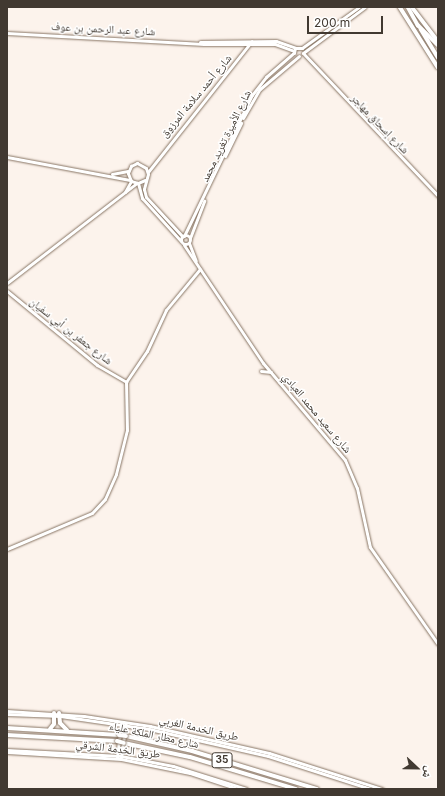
<!DOCTYPE html>
<html>
<head>
<meta charset="utf-8">
<style>
  body { margin:0 }
  #map { position:relative; width:445px; height:796px; overflow:hidden; background:#fcf3ec; font-family:Inter,"Noto Naskh Arabic",sans-serif }
  div>[style] { position:absolute }
  .roads { filter:drop-shadow(0 0 1px #897665) drop-shadow(0 0 1px #897665) }
  .tertiary>* { height:3px; margin:-1.5px; padding:0 1.5px; transform-origin:1.5px; border-radius:1.5px; background:#fff }
  .tertiary>.ring { margin:-1.5px; padding:0; box-sizing:content-box; background:none; border:3px solid #fff; border-radius:50% }
  .primary>* { height:3.5px; margin:-1.75px; padding:0 1.75px; transform-origin:1.75px; border-radius:1.75px; background:#fff }
  .trunk>* { height:3.5px; margin:-1.75px; padding:0 1.75px; transform-origin:1.75px; border-radius:1.75px; background:#fff }
  .motorway>* { height:4px; margin:-2px; padding:0 2px; transform-origin:2px; border-radius:2px; background:#fff }
  .bridges { filter:drop-shadow(0 0 1px #897665) drop-shadow(0 0 1px #897665) }
  .motorway-bridge>* { height:4px; margin:-2px; padding:0 2px; transform-origin:2px; border-radius:2px; background:#fff }
  span { translate:-50% -50%; white-space:nowrap; text-align:center; line-height:1.15; -webkit-text-stroke:3px #fff; paint-order:stroke }
  .shield-label span { padding:1px 3px; background:#fff; border:1px solid; border-radius:3px; -webkit-text-stroke-width:0 }
  .shield-label { font-size:10px; color:#413931; font-weight:700 }
  .street-label { font-size:11px; color:#413931 }
  .frame { position:absolute; inset:0; border:8px solid #413931; pointer-events:none }
  .north { position:absolute; left:397px; top:748px; width:40px; height:40px; -webkit-text-stroke:3px #fff; paint-order:stroke; rotate:112deg; font-size:11px; font-weight:700; line-height:16px; text-align:center; color:#413931 }
  .north::after { content:''; display:block; margin:auto; width:14px; height:18px; background:#413931; clip-path:polygon(50% 0,100% 100%,50% 72%,0 100%) }
  .scale { position:absolute; left:307px; top:16px; width:76px; height:18px; box-sizing:border-box; border:2px solid #413931; border-top:0; padding-left:5px; font-size:12px; line-height:14px; white-space:nowrap; color:#413931; -webkit-text-stroke:3px #fff; paint-order:stroke }
</style>
</head>
<body>
<div id="map">
  <div class="roads">
    <div class="tertiary">
      <div style="left:7px;top:33px;width:197px;rotate:3.2deg"></div>
      <div style="left:204px;top:44px;width:71px"></div>
      <div style="left:275px;top:44px;width:20px;rotate:20deg"></div>
      <div style="left:200px;top:42px;width:76px;rotate:-0.8deg"></div>
      <div style="left:276px;top:41px;width:21px;rotate:19deg"></div>
      <div style="left:302px;top:48px;width:70px;rotate:-35.7deg"></div>
      <div style="left:303px;top:53px;width:197px;rotate:46.6deg"></div>
      <div style="left:303px;top:53px;width:77px;rotate:-36.6deg"></div>
      <div style="left:243px;top:118px;width:34px;rotate:-60deg"></div>
      <div style="left:260px;top:89px;width:51px;rotate:-40.2deg"></div>
      <div style="left:225px;top:156px;width:37px;rotate:-64deg"></div>
      <div style="left:7px;top:157px;width:125px;rotate:10.6deg"></div>
      <div style="left:148px;top:172px;width:167px;rotate:-51.6deg"></div>
      <div style="left:112px;top:174px;width:16px;rotate:-11deg"></div>
      <div style="left:145px;top:180px;width:8px;rotate:157deg"></div>
      <div style="left:138px;top:183px;width:7px;rotate:-164deg"></div>
      <div style="left:131px;top:181px;width:9px;rotate:-111deg"></div>
      <div style="left:128px;top:173px;width:8px;rotate:-67deg"></div>
      <div style="left:131px;top:166px;width:7px;rotate:-27deg"></div>
      <div style="left:137px;top:163px;width:10px;rotate:29deg"></div>
      <div style="left:146px;top:168px;width:6px;rotate:72deg"></div>
      <div style="left:148px;top:174px;width:16px;rotate:105deg"></div>
      <div style="left:144px;top:189px;width:8px;rotate:76deg"></div>
      <div style="left:146px;top:197px;width:54px;rotate:47.2deg"></div>
      <div style="left:138px;top:183px;width:16px;rotate:75deg"></div>
      <div style="left:142px;top:198px;width:58px;rotate:47.8deg"></div>
      <div style="left:125px;top:192px;width:13px;rotate:-61deg"></div>
      <div class="ring" style="left:181.5px;top:235.5px;width:6px;height:6px"></div>
      <div style="left:184px;top:236px;width:157px;rotate:-64.3deg"></div>
      <div style="left:252px;top:95px;width:23px;rotate:-52deg"></div>
      <div style="left:266px;top:77px;width:37px;rotate:-41deg"></div>
      <div style="left:294px;top:53px;width:5px;rotate:-79deg"></div>
      <div style="left:295px;top:48px;width:7px"></div>
      <div style="left:190px;top:238px;width:40px;rotate:-69deg"></div>
      <div style="left:189px;top:243px;width:19px;rotate:69deg"></div>
      <div style="left:184px;top:245px;width:142px;rotate:56.2deg"></div>
      <div style="left:263px;top:363px;width:127px;rotate:49.8deg"></div>
      <div style="left:345px;top:460px;width:30px;rotate:67deg"></div>
      <div style="left:357px;top:488px;width:60px;rotate:77.6deg"></div>
      <div style="left:370px;top:547px;width:118px;rotate:55deg"></div>
      <div style="left:7px;top:283px;width:164px;rotate:-37.6deg"></div>
      <div style="left:7px;top:291px;width:117px;rotate:39.4deg"></div>
      <div style="left:97px;top:365px;width:34px;rotate:30deg"></div>
      <div style="left:261px;top:371px;width:10px;rotate:6deg"></div>
      <div style="left:7px;top:549px;width:92px;rotate:-23deg"></div>
      <div style="left:92px;top:513px;width:19px;rotate:-47deg"></div>
      <div style="left:105px;top:499px;width:27px;rotate:-66deg"></div>
      <div style="left:116px;top:474px;width:45px;rotate:-76deg"></div>
      <div style="left:127px;top:430px;width:48px;rotate:-91.2deg"></div>
      <div style="left:126px;top:382px;width:37px;rotate:-56deg"></div>
      <div style="left:147px;top:351px;width:45px;rotate:-65.1deg"></div>
      <div style="left:166px;top:310px;width:53px;rotate:-50.3deg"></div>
      <div style="left:7px;top:711px;width:77px;rotate:3.7deg"></div>
      <div style="left:84px;top:716px;width:67px;rotate:8.6deg"></div>
      <div style="left:150px;top:726px;width:122px;rotate:12.8deg"></div>
      <div style="left:269px;top:753px;width:119px;rotate:17.7deg"></div>
      <div style="left:7px;top:714px;width:53px;rotate:2.2deg"></div>
      <div style="left:60px;top:716px;width:90px;rotate:8.3deg"></div>
      <div style="left:149px;top:729px;width:122px;rotate:12.8deg"></div>
      <div style="left:268px;top:756px;width:108px;rotate:17.8deg"></div>
      <div style="left:7px;top:750px;width:114px;rotate:3deg"></div>
      <div style="left:121px;top:756px;width:53px;rotate:10.9deg"></div>
      <div style="left:173px;top:766px;width:77px;rotate:17.3deg"></div>
      <div style="left:7px;top:752px;width:114px;rotate:3.5deg"></div>
      <div style="left:121px;top:759px;width:70px;rotate:11.5deg"></div>
      <div style="left:190px;top:773px;width:51px;rotate:18.4deg"></div>
      <div style="left:117px;top:757px;width:34px;rotate:-83deg"></div>
      <div style="left:121px;top:757px;width:34px;rotate:-82deg"></div>
    </div>
    <div class="primary">
      <div style="left:421px;top:29px;width:33px;rotate:59deg"></div>
    </div>
    <div class="trunk">
      <div style="left:400px;top:7px;width:71px;rotate:57.7deg"></div>
      <div style="left:408px;top:7px;width:21px;rotate:61deg"></div>
      <div style="left:418px;top:25px;width:28px;rotate:45deg"></div>
      <div style="left:412px;top:7px;width:43px;rotate:52.6deg"></div>
    </div>
    <div class="motorway">
      <div style="left:59px;top:713px;width:10px;rotate:84deg"></div>
      <div style="left:60px;top:723px;width:10px;rotate:45deg"></div>
      <div style="left:7px;top:728px;width:112px;rotate:3.6deg"></div>
      <div style="left:50px;top:729px;width:6px;rotate:-51deg"></div>
      <div style="left:54px;top:724px;width:11px;rotate:-90deg"></div>
      <div style="left:7px;top:735px;width:110px;rotate:3.1deg"></div>
      <div style="left:126px;top:736px;width:68px;rotate:12.8deg"></div>
      <div style="left:192px;top:751px;width:131px;rotate:16.9deg"></div>
      <div style="left:124px;top:743px;width:67px;rotate:12deg"></div>
      <div style="left:190px;top:757px;width:111px;rotate:16.8deg"></div>
    </div>
  </div>
  <div class="bridges">
    <div class="motorway-bridge">
      <div style="left:119px;top:735px;width:7px;rotate:8deg"></div>
      <div style="left:117px;top:741px;width:7px;rotate:16deg"></div>
    </div>
  </div>
  <div class="shield-label">
    <span style="left:222px;top:760px">35</span>
  </div>
  <div class="street-label">
    <span style="left:103px;top:29px;rotate:3deg">شارع عبد الرحمن بن عوف</span>
    <span style="left:196px;top:96px;rotate:-50deg">شارع أحمد سلامة المرزوق</span>
    <span style="left:380px;top:124px;rotate:46deg">شارع إسحاق مهاجر</span>
    <span style="left:226px;top:136px;rotate:-64deg">شارع الأميرة تغريد محمد</span>
    <span style="left:71px;top:331px;rotate:38deg">شارع جعفر بن أبي سفيان</span>
    <span style="left:317px;top:413px;rotate:50deg">شارع سعيد محمد العبادي</span>
    <span style="left:199px;top:728px;rotate:13deg">طريق الخدمة الغربي</span>
    <span style="left:154px;top:735px;rotate:12deg">شارع مطار الملكة علياء</span>
    <span style="left:118px;top:749px;rotate:7deg">طريق الخدمة الشرقي</span>
  </div>
  <div class="frame"></div>
  <div class="north">ش</div>
  <div class="scale">200 m</div>
</div>
</body>
</html>
